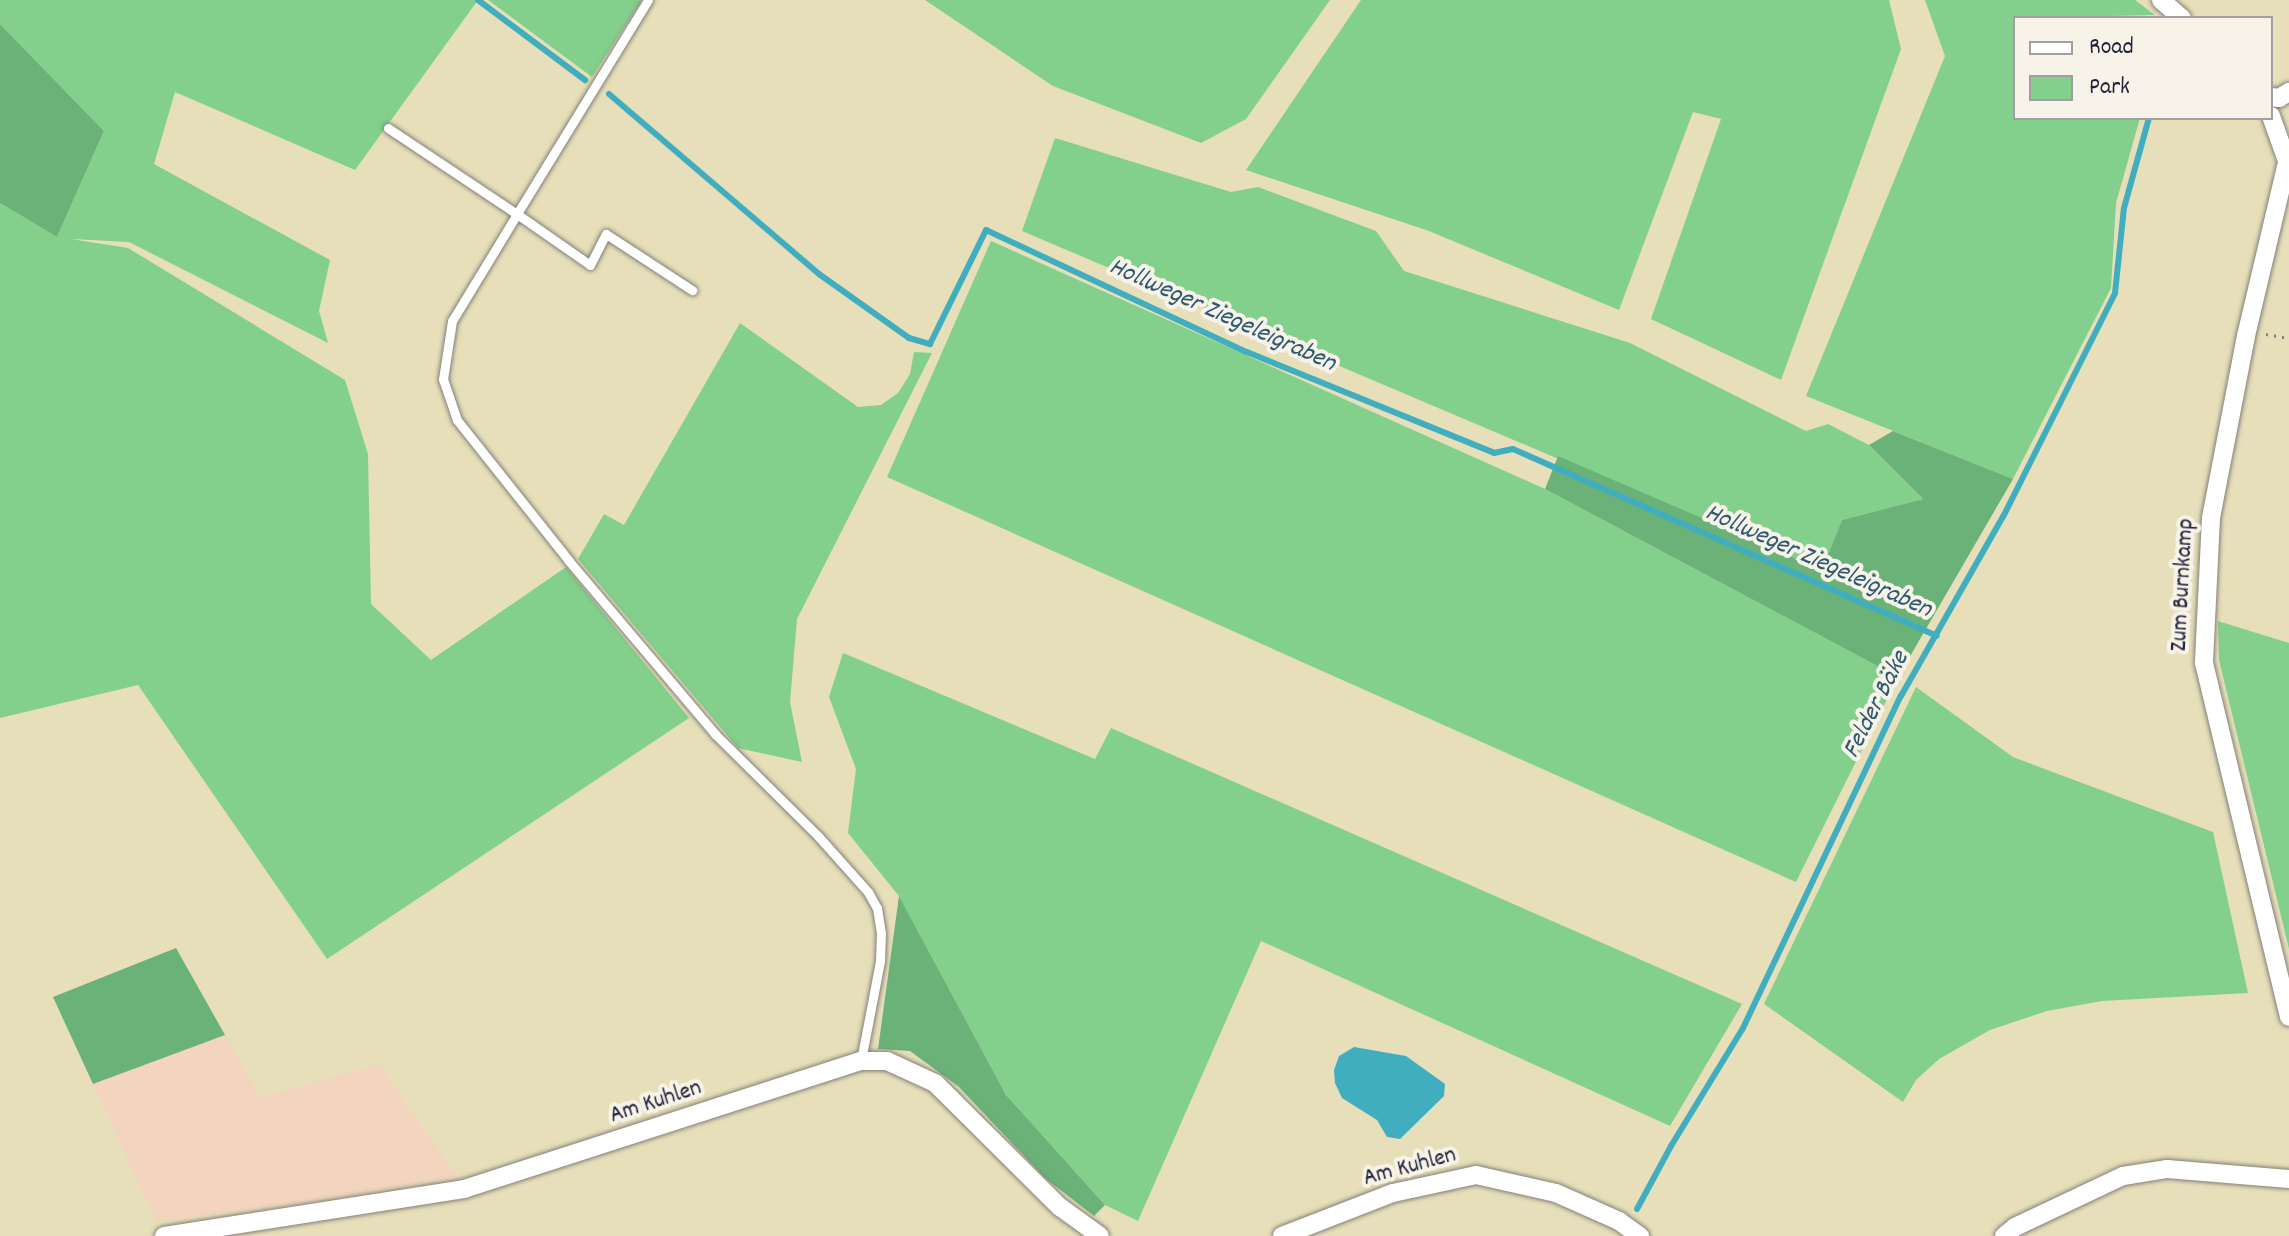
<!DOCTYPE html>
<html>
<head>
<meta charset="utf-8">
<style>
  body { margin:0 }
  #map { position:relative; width:2289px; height:1236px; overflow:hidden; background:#e7dfb9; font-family:Dekko,sans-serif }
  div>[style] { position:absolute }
  .built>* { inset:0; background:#f3d4bf }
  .green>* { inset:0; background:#83cf8c }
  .forest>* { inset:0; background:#6ab278 }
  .water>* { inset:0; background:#41aebf }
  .stream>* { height:6px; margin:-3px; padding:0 3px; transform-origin:3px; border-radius:3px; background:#41aebf }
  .path>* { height:3px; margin-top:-1.5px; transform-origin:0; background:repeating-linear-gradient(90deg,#84807a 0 2px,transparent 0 8px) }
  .roads { filter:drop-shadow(0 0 2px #84807a) drop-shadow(0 0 2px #84807a) }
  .service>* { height:9px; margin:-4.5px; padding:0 4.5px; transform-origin:4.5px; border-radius:4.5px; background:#fff }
  .minor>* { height:18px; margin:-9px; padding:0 9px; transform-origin:9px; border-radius:9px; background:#fff }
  span { translate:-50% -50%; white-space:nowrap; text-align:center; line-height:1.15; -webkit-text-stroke:8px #f7f3e8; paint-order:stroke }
  .street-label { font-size:24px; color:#22223b }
  .water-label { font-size:26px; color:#2e5a70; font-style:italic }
  .legend { position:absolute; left:2013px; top:16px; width:260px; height:104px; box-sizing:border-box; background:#f7f3e8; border:2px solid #a29fa3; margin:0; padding:10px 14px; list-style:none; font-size:24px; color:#22223b }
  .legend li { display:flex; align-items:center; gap:16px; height:40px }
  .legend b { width:40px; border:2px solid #a29fa3 }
</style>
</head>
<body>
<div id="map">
  <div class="built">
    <div style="clip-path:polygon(225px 1035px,261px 1098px,379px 1064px,457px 1177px,317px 1201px,156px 1221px,93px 1084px)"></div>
  </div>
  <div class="green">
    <div style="clip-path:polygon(0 0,478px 0,355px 170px,175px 92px,154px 164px,330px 260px,319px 311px,328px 343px,129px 242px,71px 239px,128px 248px,345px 380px,368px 454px,371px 604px,431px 660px,566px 567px,689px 718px,327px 959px,138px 685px,0 718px,0 203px,57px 237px,104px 131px,0 24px)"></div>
    <div style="clip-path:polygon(488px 0,642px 0,592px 77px)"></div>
    <div style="clip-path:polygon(925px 0,1330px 0,1246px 119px,1201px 143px,1053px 86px)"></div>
    <div style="clip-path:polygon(1361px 0,1889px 0,1901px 49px,1781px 380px,1651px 319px,1721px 119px,1693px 112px,1619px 310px,1429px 231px,1246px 170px)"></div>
    <div style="clip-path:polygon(1925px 0,2135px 0,2155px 15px,2015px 18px,2015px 118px,2140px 118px,2116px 203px,2111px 288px,2013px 479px,1806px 396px,1945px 56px)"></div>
    <div style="clip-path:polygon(1055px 138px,1231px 192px,1258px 187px,1376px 231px,1404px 271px,1630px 343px,1806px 431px,1828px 424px,1869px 445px,1923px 499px,1842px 520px,1822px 571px,1022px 231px)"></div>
    <div style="clip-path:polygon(991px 241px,1545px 489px,1898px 677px,1796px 882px,887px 477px)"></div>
    <div style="clip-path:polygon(740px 323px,858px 407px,881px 405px,898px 393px,910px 374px,914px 352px,932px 353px,797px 619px,790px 702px,802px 762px,738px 748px,578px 559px,604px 514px,624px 525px)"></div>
    <div style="clip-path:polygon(2218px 621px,2289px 643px,2289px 949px,2219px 660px)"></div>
    <div style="clip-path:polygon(843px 653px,1095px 759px,1111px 728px,1742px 1004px,1670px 1126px,1261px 941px,1138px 1221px,1105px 1205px,1006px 1095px,899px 896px,848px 833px,856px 769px,829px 697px)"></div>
    <div style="clip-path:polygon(1916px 687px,2013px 757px,2213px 832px,2248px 993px,2102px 1001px,2047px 1011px,1990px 1030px,1939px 1059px,1916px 1080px,1903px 1102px,1764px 1004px)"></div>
  </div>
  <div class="forest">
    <div style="clip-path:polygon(0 24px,104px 131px,57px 237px,0 203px)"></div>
    <div style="clip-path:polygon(1893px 431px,2013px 479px,1898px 677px,1545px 489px,1558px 456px,1822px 570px,1842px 520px,1923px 499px,1869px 445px)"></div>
    <div style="clip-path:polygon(899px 896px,1006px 1095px,1105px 1205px,1094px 1216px,1045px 1178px,959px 1087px,910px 1051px,878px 1049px)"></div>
    <div style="clip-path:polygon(176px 948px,225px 1035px,93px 1084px,53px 997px)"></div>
  </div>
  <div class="water">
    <div style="clip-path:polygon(1354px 1047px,1406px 1056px,1445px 1084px,1444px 1096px,1400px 1139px,1387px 1137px,1377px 1120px,1342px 1098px,1335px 1083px,1334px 1070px,1339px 1056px)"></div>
  </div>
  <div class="stream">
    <div style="left:478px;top:0;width:134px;rotate:36.8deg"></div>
    <div style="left:609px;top:94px;width:277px;rotate:40.6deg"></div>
    <div style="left:819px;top:274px;width:110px;rotate:35.4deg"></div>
    <div style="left:909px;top:338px;width:22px;rotate:16deg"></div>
    <div style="left:930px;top:344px;width:127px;rotate:-63.8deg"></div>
    <div style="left:986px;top:230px;width:288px;rotate:25.1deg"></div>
    <div style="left:1247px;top:352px;width:267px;rotate:22.2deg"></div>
    <div style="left:1494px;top:453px;width:19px;rotate:-12deg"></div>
    <div style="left:1513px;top:449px;width:463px;rotate:23.8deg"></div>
    <div style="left:1637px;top:1209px;width:72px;rotate:-61.6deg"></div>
    <div style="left:1671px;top:1146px;width:138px;rotate:-58.6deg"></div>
    <div style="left:1743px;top:1028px;width:368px;rotate:-64.6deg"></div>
    <div style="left:1901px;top:696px;width:208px;rotate:-60.4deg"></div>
    <div style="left:2004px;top:515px;width:248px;rotate:-63.4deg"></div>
    <div style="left:2115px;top:293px;width:85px;rotate:-84deg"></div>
    <div style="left:2124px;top:208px;width:93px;rotate:-74.5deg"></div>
  </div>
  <div class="path">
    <div style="left:2266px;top:334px;width:23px;rotate:10deg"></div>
  </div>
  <div class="roads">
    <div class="service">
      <div style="left:648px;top:0;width:251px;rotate:121.5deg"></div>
      <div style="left:517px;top:214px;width:89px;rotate:34.9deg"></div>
      <div style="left:590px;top:265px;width:35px;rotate:-63deg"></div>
      <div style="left:606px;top:234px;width:103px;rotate:33.1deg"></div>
      <div style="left:388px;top:128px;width:155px;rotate:33.7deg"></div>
      <div style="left:517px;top:214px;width:125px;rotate:121.3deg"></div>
      <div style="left:452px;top:321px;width:59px;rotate:98.8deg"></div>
      <div style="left:443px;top:379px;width:43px;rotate:71.1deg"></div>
      <div style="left:457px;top:420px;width:180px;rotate:51.5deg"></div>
      <div style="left:569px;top:561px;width:226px;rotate:49.8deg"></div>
      <div style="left:715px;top:734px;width:145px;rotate:44.7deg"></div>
      <div style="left:818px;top:836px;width:75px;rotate:48.2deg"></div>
      <div style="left:868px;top:892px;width:18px;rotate:61deg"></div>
      <div style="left:877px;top:908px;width:25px;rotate:81deg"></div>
      <div style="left:881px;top:933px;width:28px;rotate:92deg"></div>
      <div style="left:880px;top:961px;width:102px;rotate:100.8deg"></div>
    </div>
    <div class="minor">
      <div style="left:2161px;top:0;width:28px;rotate:41deg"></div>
      <div style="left:2271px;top:97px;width:8px;rotate:7deg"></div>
      <div style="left:2279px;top:98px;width:12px;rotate:-31deg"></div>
      <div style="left:2271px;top:116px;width:48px;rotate:70.4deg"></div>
      <div style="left:2289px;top:154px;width:187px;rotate:103.3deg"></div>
      <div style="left:2246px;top:336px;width:185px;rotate:100.9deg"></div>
      <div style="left:2211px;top:518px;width:145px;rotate:92.8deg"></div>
      <div style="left:2204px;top:663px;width:364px;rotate:76.5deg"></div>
      <div style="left:164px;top:1236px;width:304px;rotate:-8.9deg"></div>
      <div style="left:464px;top:1189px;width:417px;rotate:-17.9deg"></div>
      <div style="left:861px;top:1061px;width:26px"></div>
      <div style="left:887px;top:1061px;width:53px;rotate:24.6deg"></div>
      <div style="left:935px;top:1083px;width:176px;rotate:44.8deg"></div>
      <div style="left:1060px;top:1207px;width:49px;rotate:35.9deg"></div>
      <div style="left:1282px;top:1236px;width:119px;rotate:-21.2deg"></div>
      <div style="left:1393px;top:1193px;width:85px;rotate:-12.2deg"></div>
      <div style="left:1476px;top:1175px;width:82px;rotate:12.7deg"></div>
      <div style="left:1556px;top:1193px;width:69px;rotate:24deg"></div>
      <div style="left:1619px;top:1221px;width:26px;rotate:36deg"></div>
      <div style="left:2004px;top:1236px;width:14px;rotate:-39deg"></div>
      <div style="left:2015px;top:1227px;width:119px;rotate:-25.3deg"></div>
      <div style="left:2123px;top:1176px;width:45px;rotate:-9deg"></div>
      <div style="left:2167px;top:1169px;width:122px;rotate:4.7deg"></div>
    </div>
  </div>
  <div class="street-label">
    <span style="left:2184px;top:585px;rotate:-87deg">Zum Burnkamp</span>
    <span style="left:656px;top:1103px;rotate:-18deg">Am Kuhlen</span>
    <span style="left:1410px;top:1168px;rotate:-15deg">Am Kuhlen</span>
  </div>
  <div class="water-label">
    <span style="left:1222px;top:316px;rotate:24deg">Hollweger Ziegeleigraben</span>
    <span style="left:1818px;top:562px;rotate:24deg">Hollweger Ziegeleigraben</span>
    <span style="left:1877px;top:705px;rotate:-63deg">Felder Bäke</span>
  </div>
  <ul class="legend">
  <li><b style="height:10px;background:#fff"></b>Road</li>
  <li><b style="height:22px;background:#83cf8c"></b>Park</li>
  </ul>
</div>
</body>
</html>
